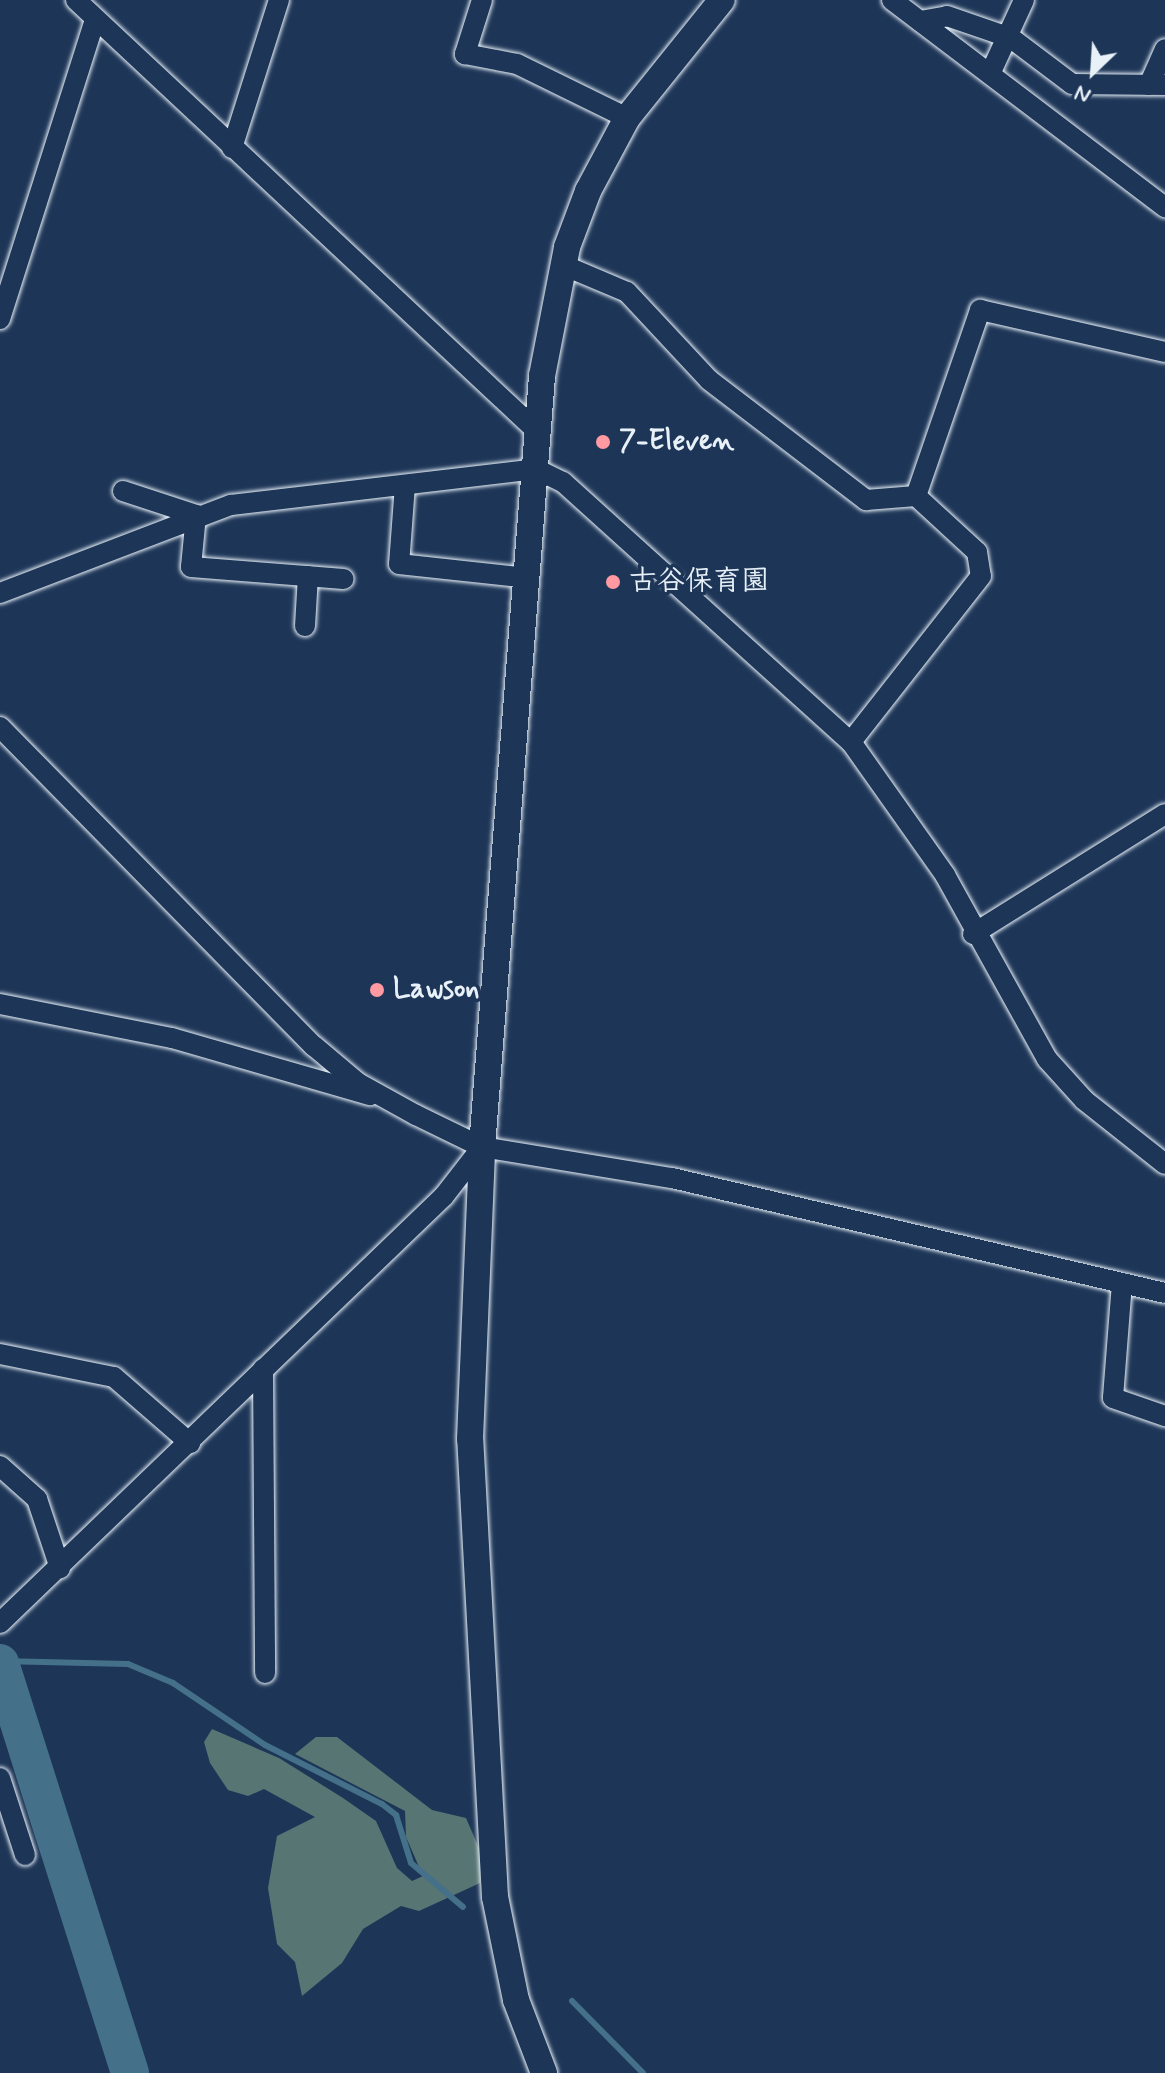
<!DOCTYPE html>
<html>
<head>
<meta charset="utf-8">
<style>
  body { margin:0 }
  #map { position:relative; width:1165px; height:2073px; overflow:hidden; background:#1d3557; font-family:Mynerve,"Klee One",sans-serif }
  div>[style] { position:absolute }
  .green>* { inset:0; background:#567573 }
  .stream>* { height:6px; margin:-3px; padding:0 3px; transform-origin:3px; border-radius:3px; background:#44708a }
  .river>* { height:38px; margin:-19px; padding:0 19px; transform-origin:19px; border-radius:19px; background:#44708a }
  .roads { filter:drop-shadow(0 0 2px #e8f1f8) drop-shadow(0 0 2px #e8f1f8) }
  .minor>* { height:20px; margin:-10px; padding:0 10px; transform-origin:10px; border-radius:10px; background:#1d3557 }
  .tertiary>* { height:26px; margin:-13px; padding:0 13px; transform-origin:13px; border-radius:13px; background:#1d3557 }
  .dots>* { width:22px; height:22px; translate:-50% -50%; box-sizing:border-box; border:4px solid #1d3557; border-radius:50% }
  span { translate:-50% -50%; white-space:nowrap; text-align:center; line-height:1.15; -webkit-text-stroke:7px #1d3557; paint-order:stroke }
  .poi-label { font-size:28px; color:#e8f1f8; font-weight:700 }
  .left { translate:0 -50%; text-align:left }
  .north { position:absolute; left:1053px; top:32px; width:80px; height:80px; -webkit-text-stroke:6px #1d3557; paint-order:stroke; rotate:205deg; font-size:22px; font-weight:700; line-height:32px; text-align:center; color:#e8f1f8 }
  .north::after { content:''; display:block; margin:auto; width:28px; height:36px; background:#e8f1f8; clip-path:polygon(50% 0,100% 100%,50% 72%,0 100%) }
</style>
</head>
<body>
<div id="map">
  <div class="green">
    <div style="clip-path:polygon(212px 1729px,279px 1758px,343px 1798px,376px 1821px,397px 1868px,412px 1881px,423px 1876px,406px 1837px,405px 1811px,295px 1754px,316px 1737px,337px 1737px,432px 1810px,466px 1818px,482px 1855px,480px 1883px,419px 1911px,401px 1906px,363px 1929px,342px 1963px,302px 1996px,295px 1962px,277px 1944px,268px 1888px,277px 1836px,315px 1817px,264px 1789px,248px 1796px,228px 1790px,210px 1763px,204px 1742px)"></div>
  </div>
  <div class="stream">
    <div style="left:0;top:1661px;width:128px;rotate:1.3deg"></div>
    <div style="left:128px;top:1664px;width:49px;rotate:22.9deg"></div>
    <div style="left:173px;top:1683px;width:111px;rotate:34deg"></div>
    <div style="left:265px;top:1745px;width:131px;rotate:26.8deg"></div>
    <div style="left:382px;top:1804px;width:18px;rotate:38deg"></div>
    <div style="left:396px;top:1815px;width:50px;rotate:72.6deg"></div>
    <div style="left:411px;top:1863px;width:68px;rotate:40.2deg"></div>
    <div style="left:572px;top:2001px;width:101px;rotate:45.4deg"></div>
  </div>
  <div class="river">
    <div style="left:0;top:1663px;width:430px;rotate:72.4deg"></div>
  </div>
  <div class="roads">
    <div class="minor">
      <div style="left:76px;top:0;width:633px;rotate:43.08deg"></div>
      <div style="left:482px;top:0;width:57px;rotate:107.5deg"></div>
      <div style="left:465px;top:54px;width:53px;rotate:10.9deg"></div>
      <div style="left:517px;top:64px;width:123px;rotate:26.1deg"></div>
      <div style="left:892px;top:0;width:343px;rotate:37.2deg"></div>
      <div style="left:920px;top:21px;width:27px;rotate:-10deg"></div>
      <div style="left:947px;top:16px;width:68px;rotate:19deg"></div>
      <div style="left:1011px;top:38px;width:76px;rotate:37deg"></div>
      <div style="left:1072px;top:84px;width:93px;rotate:0.6deg"></div>
      <div style="left:990px;top:74px;width:81px;rotate:-65.3deg"></div>
      <div style="left:1149px;top:85px;width:39px;rotate:-66deg"></div>
      <div style="left:232px;top:148px;width:155px;rotate:-72.4deg"></div>
      <div style="left:563px;top:265px;width:69px;rotate:22.9deg"></div>
      <div style="left:627px;top:292px;width:120px;rotate:47deg"></div>
      <div style="left:709px;top:380px;width:198px;rotate:37.4deg"></div>
      <div style="left:866px;top:500px;width:50px;rotate:-4.6deg"></div>
      <div style="left:916px;top:496px;width:83px;rotate:42.6deg"></div>
      <div style="left:977px;top:552px;width:24px;rotate:81deg"></div>
      <div style="left:981px;top:576px;width:211px;rotate:128.1deg"></div>
      <div style="left:0;top:319px;width:314px;rotate:-72.4deg"></div>
      <div style="left:405px;top:485px;width:79px;rotate:94.3deg"></div>
      <div style="left:399px;top:564px;width:129px;rotate:6.2deg"></div>
      <div style="left:123px;top:491px;width:77px;rotate:18.2deg"></div>
      <div style="left:196px;top:515px;width:52px;rotate:95.5deg"></div>
      <div style="left:191px;top:567px;width:153px;rotate:4.5deg"></div>
      <div style="left:916px;top:496px;width:197px;rotate:-71deg"></div>
      <div style="left:980px;top:310px;width:190px;rotate:12.8deg"></div>
      <div style="left:0;top:593px;width:247px;rotate:-20.9deg"></div>
      <div style="left:231px;top:505px;width:307px;rotate:-6.7deg"></div>
      <div style="left:536px;top:469px;width:30px;rotate:26deg"></div>
      <div style="left:563px;top:482px;width:388px;rotate:42.1deg"></div>
      <div style="left:851px;top:742px;width:163px;rotate:54.7deg"></div>
      <div style="left:945px;top:875px;width:210px;rotate:61deg"></div>
      <div style="left:1047px;top:1059px;width:55px;rotate:47.9deg"></div>
      <div style="left:1084px;top:1100px;width:103px;rotate:38.3deg"></div>
      <div style="left:305px;top:626px;width:50px;rotate:-86.6deg"></div>
      <div style="left:0;top:727px;width:448px;rotate:45.5deg"></div>
      <div style="left:314px;top:1046px;width:57px;rotate:40.1deg"></div>
      <div style="left:358px;top:1083px;width:66px;rotate:28.9deg"></div>
      <div style="left:416px;top:1115px;width:73px;rotate:25.9deg"></div>
      <div style="left:482px;top:1147px;width:193px;rotate:9.3deg"></div>
      <div style="left:672px;top:1178px;width:506px;rotate:13.13deg"></div>
      <div style="left:973px;top:934px;width:226px;rotate:-32deg"></div>
      <div style="left:0;top:1004px;width:175px;rotate:11.2deg"></div>
      <div style="left:172px;top:1038px;width:206px;rotate:16.1deg"></div>
      <div style="left:1122px;top:1283px;width:115px;rotate:94.5deg"></div>
      <div style="left:1113px;top:1398px;width:55px;rotate:19.1deg"></div>
      <div style="left:0;top:1354px;width:116px;rotate:11.4deg"></div>
      <div style="left:114px;top:1377px;width:101px;rotate:41deg"></div>
      <div style="left:263px;top:1369px;width:304px;rotate:89.6deg"></div>
      <div style="left:0;top:1466px;width:50px;rotate:41.7deg"></div>
      <div style="left:37px;top:1499px;width:73px;rotate:71.6deg"></div>
      <div style="left:0;top:1623px;width:616px;rotate:-43.88deg"></div>
      <div style="left:444px;top:1196px;width:62px;rotate:-52.2deg"></div>
      <div style="left:0;top:1778px;width:81px;rotate:72deg"></div>
    </div>
    <div class="tertiary">
      <div style="left:544px;top:2073px;width:78px;rotate:-111deg"></div>
      <div style="left:516px;top:2000px;width:105px;rotate:-101.5deg"></div>
      <div style="left:495px;top:1897px;width:459px;rotate:-93.1deg"></div>
      <div style="left:470px;top:1439px;width:292px;rotate:-87.6deg"></div>
      <div style="left:482px;top:1147px;width:773px;rotate:-85.55deg"></div>
      <div style="left:542px;top:376px;width:131px;rotate:-79deg"></div>
      <div style="left:567px;top:247px;width:60px;rotate:-69.4deg"></div>
      <div style="left:588px;top:191px;width:83px;rotate:-61.9deg"></div>
      <div style="left:627px;top:118px;width:151px;rotate:-51.2deg"></div>
    </div>
  </div>
  <div class="dots">
    <div style="left:603px;top:442px;background:#ff9aa2"></div>
    <div style="left:613px;top:582px;background:#ff9aa2"></div>
    <div style="left:377px;top:990px;background:#ff9aa2"></div>
  </div>
  <div class="poi-label">
    <span class="left" style="left:619px;top:442px">7-Eleven</span>
    <span class="left" style="left:629px;top:582px">古谷保育園</span>
    <span class="left" style="left:393px;top:990px">Lawson</span>
  </div>
  <div class="north">N</div>
</div>
</body>
</html>
